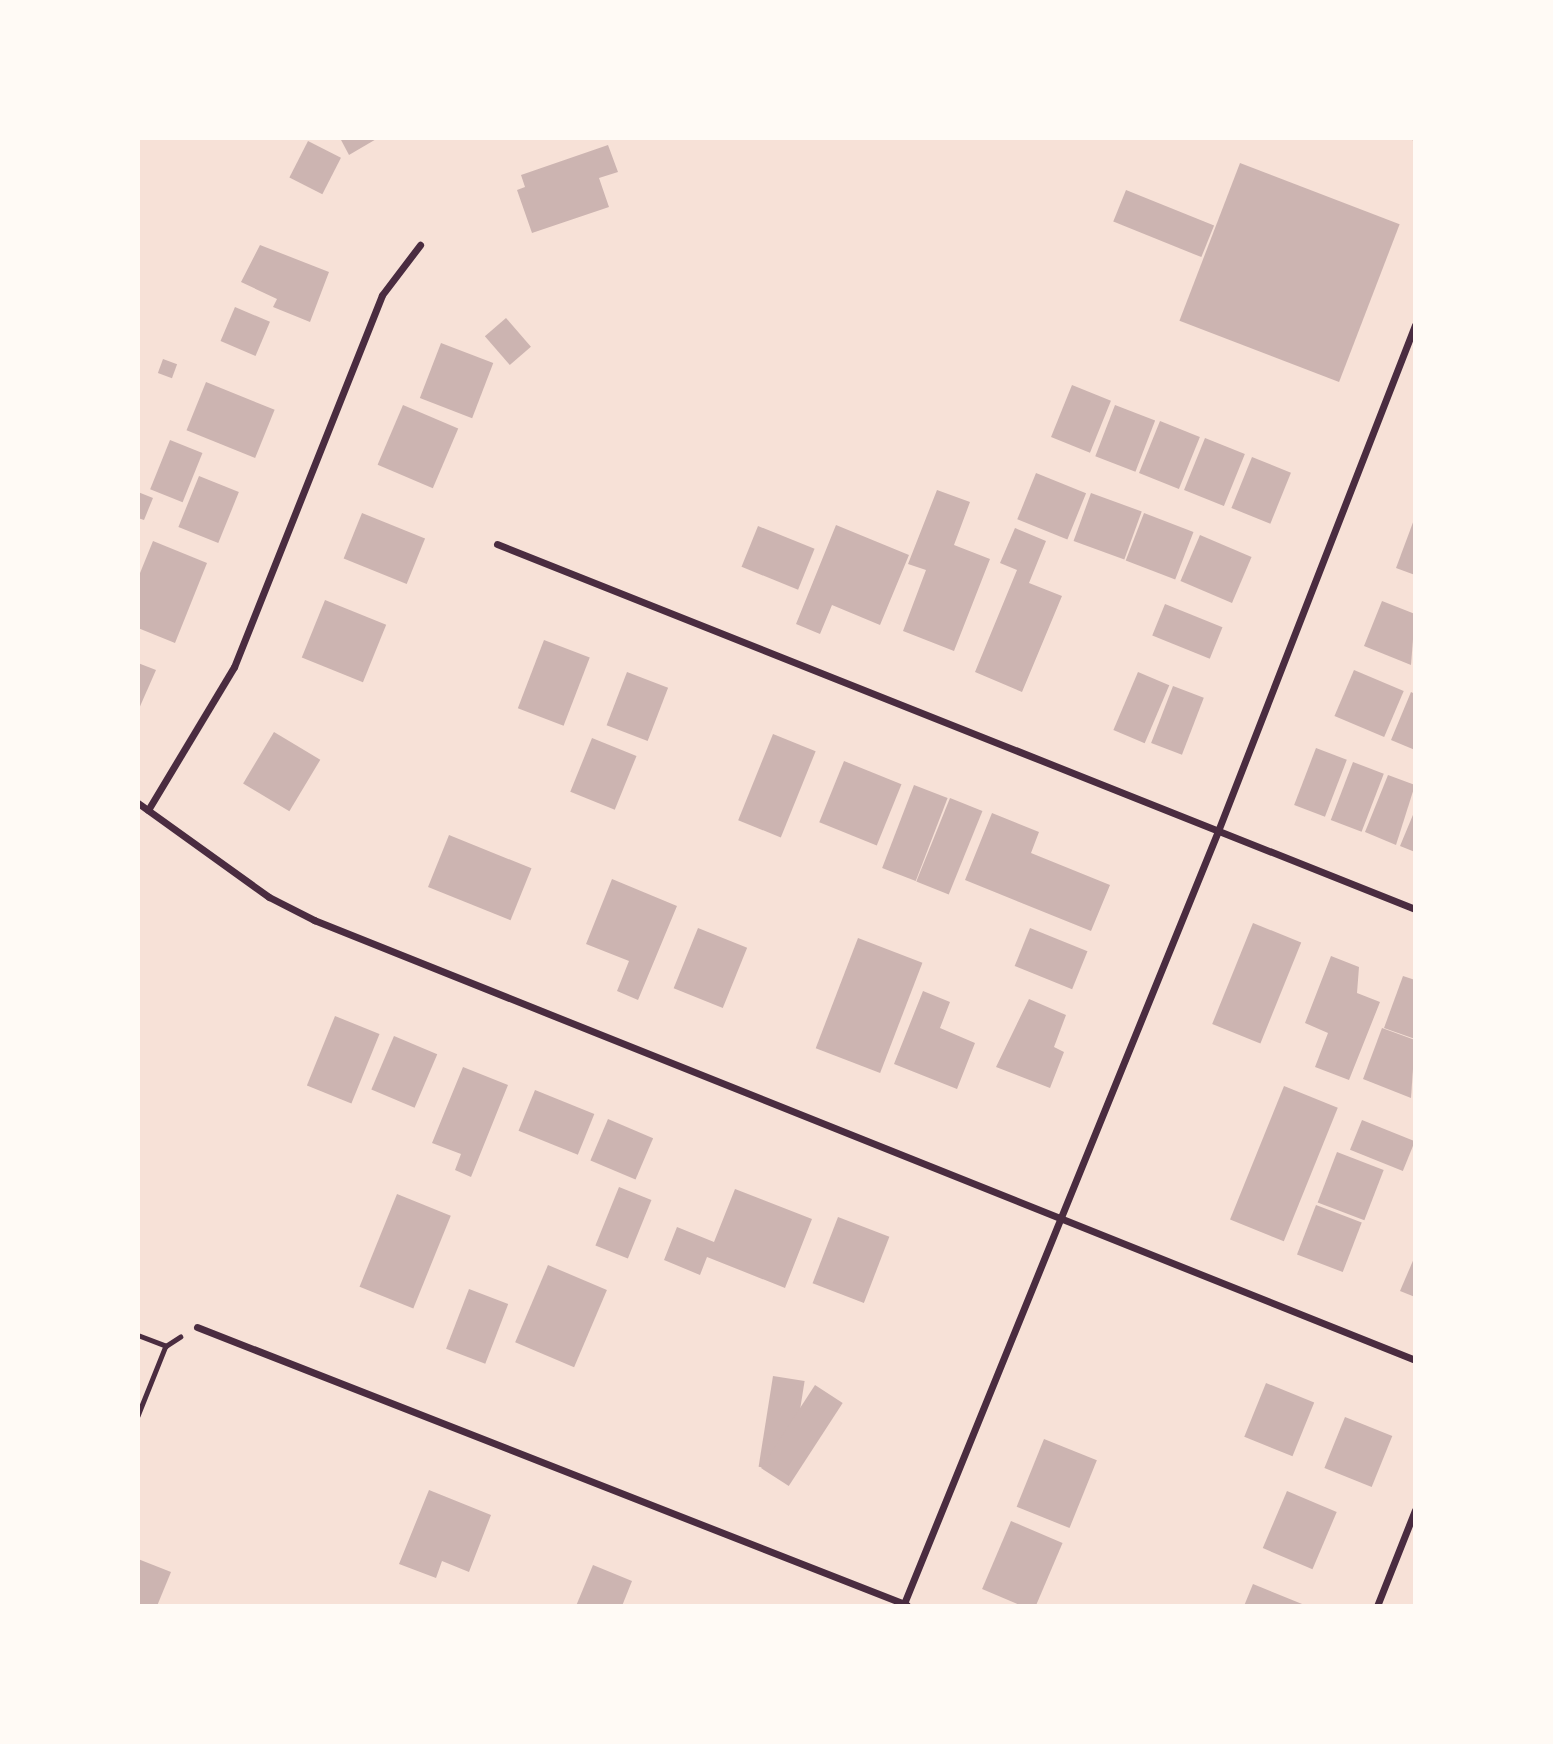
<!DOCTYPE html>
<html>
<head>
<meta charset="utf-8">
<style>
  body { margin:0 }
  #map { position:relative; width:1553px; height:1744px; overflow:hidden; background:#f7e1d7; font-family:Arial,sans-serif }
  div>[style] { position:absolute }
  .building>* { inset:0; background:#ccb4b1; transform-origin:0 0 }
  .path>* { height:4.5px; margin:-2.25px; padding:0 2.25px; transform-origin:2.25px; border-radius:2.25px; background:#4a2c40 }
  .minor>* { height:7px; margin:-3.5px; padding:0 3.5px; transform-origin:3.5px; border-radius:3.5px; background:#4a2c40 }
  .rail>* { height:5px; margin:-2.5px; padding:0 2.5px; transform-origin:2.5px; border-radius:2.5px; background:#8f747c }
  span { translate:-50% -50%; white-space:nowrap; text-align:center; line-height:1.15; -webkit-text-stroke:7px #fffaf5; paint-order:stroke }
  .frame { position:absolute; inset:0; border:140px solid #fffaf5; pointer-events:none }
</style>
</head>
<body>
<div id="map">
  <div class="building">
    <div style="clip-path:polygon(340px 138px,378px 138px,349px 155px)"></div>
    <div style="left:308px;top:141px;width:37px;height:41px;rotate:27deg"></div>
    <div style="clip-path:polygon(608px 145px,618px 172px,599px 178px,609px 207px,532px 233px,517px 190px,525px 187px,521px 175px)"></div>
    <div style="left:1240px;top:163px;width:171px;height:169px;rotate:21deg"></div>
    <div style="left:1126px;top:190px;width:95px;height:34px;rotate:22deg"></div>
    <div style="clip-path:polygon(260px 245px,329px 272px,310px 322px,273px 307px,277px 299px,241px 282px)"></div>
    <div style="left:235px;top:307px;width:38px;height:37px;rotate:23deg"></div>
    <div style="left:506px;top:318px;width:38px;height:28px;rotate:49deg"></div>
    <div style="left:441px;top:343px;width:56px;height:59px;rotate:21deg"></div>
    <div style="left:163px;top:359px;width:15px;height:15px;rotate:20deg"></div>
    <div style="left:206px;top:382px;width:74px;height:52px;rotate:22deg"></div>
    <div style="left:1072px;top:385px;width:42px;height:56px;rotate:22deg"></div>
    <div style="left:403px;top:405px;width:60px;height:65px;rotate:23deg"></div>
    <div style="left:1115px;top:405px;width:43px;height:55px;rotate:21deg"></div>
    <div style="left:1160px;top:421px;width:43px;height:56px;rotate:22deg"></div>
    <div style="left:1205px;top:438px;width:43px;height:56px;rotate:22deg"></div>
    <div style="left:170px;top:440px;width:35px;height:53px;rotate:22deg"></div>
    <div style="left:1252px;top:457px;width:42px;height:55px;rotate:22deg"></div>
    <div style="left:1036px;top:473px;width:54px;height:50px;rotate:22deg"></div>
    <div style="left:199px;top:476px;width:43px;height:55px;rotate:22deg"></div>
    <div style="clip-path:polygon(937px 490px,970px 502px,954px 545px,990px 559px,954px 651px,903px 631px,926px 570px,908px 564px)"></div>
    <div style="clip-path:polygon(138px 492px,153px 498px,144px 520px,138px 518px)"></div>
    <div style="left:1091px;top:493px;width:54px;height:51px;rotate:20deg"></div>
    <div style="left:362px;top:513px;width:68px;height:49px;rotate:22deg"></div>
    <div style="left:1144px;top:513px;width:53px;height:51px;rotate:21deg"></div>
    <div style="clip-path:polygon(1415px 517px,1415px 575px,1396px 568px)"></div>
    <div style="clip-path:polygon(836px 525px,909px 555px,880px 625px,832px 605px,820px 634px,796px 624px)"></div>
    <div style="left:758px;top:526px;width:61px;height:44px;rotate:22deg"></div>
    <div style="clip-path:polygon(1015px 528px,1046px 541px,1029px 583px,1062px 596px,1022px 692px,975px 672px,1017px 570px,1000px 563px)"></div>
    <div style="left:1200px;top:535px;width:56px;height:50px;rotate:23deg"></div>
    <div style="clip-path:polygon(153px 541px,207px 563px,175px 643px,138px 628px,138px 578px)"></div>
    <div style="left:325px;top:600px;width:66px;height:62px;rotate:22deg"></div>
    <div style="clip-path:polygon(1382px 601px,1415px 614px,1411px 665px,1364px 646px)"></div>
    <div style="left:1165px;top:604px;width:62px;height:34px;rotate:22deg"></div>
    <div style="left:544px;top:640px;width:49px;height:73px;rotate:21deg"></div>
    <div style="clip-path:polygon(138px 663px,156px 670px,138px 711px)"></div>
    <div style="left:1354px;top:670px;width:54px;height:50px;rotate:23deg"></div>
    <div style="left:627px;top:672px;width:44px;height:57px;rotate:21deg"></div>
    <div style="left:1138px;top:672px;width:34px;height:63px;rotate:23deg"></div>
    <div style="left:1173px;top:686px;width:33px;height:61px;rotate:21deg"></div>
    <div style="clip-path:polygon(1411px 692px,1415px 694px,1415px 750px,1391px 740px)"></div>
    <div style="left:274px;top:732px;width:54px;height:60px;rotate:31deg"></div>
    <div style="left:773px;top:734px;width:46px;height:93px;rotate:22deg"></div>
    <div style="left:592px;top:738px;width:48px;height:58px;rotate:22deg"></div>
    <div style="left:1316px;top:748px;width:33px;height:61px;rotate:21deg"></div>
    <div style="left:844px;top:761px;width:62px;height:66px;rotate:22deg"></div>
    <div style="left:1353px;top:762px;width:33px;height:62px;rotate:21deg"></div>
    <div style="clip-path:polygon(1388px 775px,1415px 785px,1396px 845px,1365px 832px)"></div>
    <div style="left:914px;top:785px;width:36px;height:89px;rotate:21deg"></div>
    <div style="left:950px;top:798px;width:35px;height:90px;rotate:22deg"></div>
    <div style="clip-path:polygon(1415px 810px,1415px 852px,1400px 846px)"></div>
    <div style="clip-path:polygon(992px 813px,1039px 832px,1031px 853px,1110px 885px,1091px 931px,965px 880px)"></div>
    <div style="left:449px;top:835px;width:89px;height:56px;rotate:22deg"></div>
    <div style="clip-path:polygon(612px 879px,677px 906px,638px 1000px,617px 991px,629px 961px,586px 944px)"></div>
    <div style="left:1253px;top:923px;width:52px;height:109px;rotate:22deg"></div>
    <div style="left:698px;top:928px;width:53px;height:65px;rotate:22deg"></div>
    <div style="left:1030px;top:928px;width:62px;height:41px;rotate:22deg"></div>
    <div style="left:858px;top:938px;width:69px;height:118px;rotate:21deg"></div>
    <div style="clip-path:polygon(1331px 956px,1359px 967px,1357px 993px,1380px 1002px,1349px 1080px,1315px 1067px,1328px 1033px,1305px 1023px)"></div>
    <div style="clip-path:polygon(1403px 976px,1415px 980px,1415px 1039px,1384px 1028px)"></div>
    <div style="clip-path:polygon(923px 991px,950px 1002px,940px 1028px,975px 1043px,957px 1089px,894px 1064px)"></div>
    <div style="clip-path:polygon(1029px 999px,1066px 1015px,1054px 1047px,1064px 1052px,1050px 1088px,996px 1067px)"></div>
    <div style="left:335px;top:1016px;width:48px;height:75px;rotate:22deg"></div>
    <div style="clip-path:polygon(1382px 1028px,1415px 1040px,1411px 1098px,1363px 1079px)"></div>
    <div style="left:394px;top:1036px;width:47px;height:58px;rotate:23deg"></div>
    <div style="clip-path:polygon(463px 1067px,508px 1085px,471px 1177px,455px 1170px,461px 1154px,432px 1143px)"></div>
    <div style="left:1284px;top:1086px;width:58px;height:144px;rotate:22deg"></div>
    <div style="left:535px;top:1090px;width:64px;height:44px;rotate:22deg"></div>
    <div style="left:608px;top:1119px;width:49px;height:45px;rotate:23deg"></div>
    <div style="left:1362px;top:1120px;width:57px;height:32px;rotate:22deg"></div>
    <div style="left:1337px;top:1152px;width:50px;height:54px;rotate:21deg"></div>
    <div style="left:619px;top:1187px;width:35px;height:63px;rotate:22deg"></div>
    <div style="clip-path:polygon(735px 1189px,812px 1219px,785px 1288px,707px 1257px,700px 1275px,664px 1260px,677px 1227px,714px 1242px)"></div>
    <div style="left:397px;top:1194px;width:58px;height:100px;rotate:22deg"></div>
    <div style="left:1316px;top:1205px;width:49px;height:53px;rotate:21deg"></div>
    <div style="left:838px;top:1217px;width:55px;height:71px;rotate:21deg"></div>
    <div style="clip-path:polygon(1415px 1256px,1415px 1297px,1400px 1291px)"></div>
    <div style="left:548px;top:1265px;width:64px;height:84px;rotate:23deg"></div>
    <div style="left:469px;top:1289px;width:42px;height:64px;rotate:21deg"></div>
    <div style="left:773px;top:1376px;width:32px;height:92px;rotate:9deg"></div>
    <div style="left:1266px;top:1383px;width:52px;height:58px;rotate:22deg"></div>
    <div style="left:815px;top:1385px;width:33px;height:99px;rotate:33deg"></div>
    <div style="left:1345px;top:1417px;width:51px;height:55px;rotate:22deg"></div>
    <div style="left:1044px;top:1439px;width:57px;height:73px;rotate:22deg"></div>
    <div style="clip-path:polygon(429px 1490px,491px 1515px,469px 1572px,442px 1561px,436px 1578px,399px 1564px)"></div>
    <div style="left:1287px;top:1491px;width:54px;height:62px;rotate:23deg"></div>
    <div style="left:1011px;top:1521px;width:56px;height:74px;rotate:23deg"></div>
    <div style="clip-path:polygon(138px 1559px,171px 1572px,157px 1606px,138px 1606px)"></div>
    <div style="clip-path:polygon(593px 1565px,632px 1581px,622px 1606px,576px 1606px)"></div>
    <div style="clip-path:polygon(1253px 1584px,1307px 1606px,1244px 1606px)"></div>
  </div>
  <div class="path">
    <div style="left:138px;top:1335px;width:30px;rotate:21deg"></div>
    <div style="left:166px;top:1346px;width:75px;rotate:111.8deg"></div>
    <div style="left:166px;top:1346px;width:17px;rotate:-33deg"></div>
  </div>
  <div class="minor">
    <div style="left:497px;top:544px;width:988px;rotate:21.68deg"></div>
    <div style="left:138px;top:803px;width:161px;rotate:35.7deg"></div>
    <div style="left:269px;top:897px;width:51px;rotate:27.1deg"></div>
    <div style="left:314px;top:920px;width:1186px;rotate:21.78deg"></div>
    <div style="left:148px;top:810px;width:167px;rotate:-59deg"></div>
    <div style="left:234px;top:667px;width:400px;rotate:-68.3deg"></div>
    <div style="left:382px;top:295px;width:63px;rotate:-52.8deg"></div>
    <div style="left:197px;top:1327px;width:762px;rotate:21.38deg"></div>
    <div style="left:903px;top:1606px;width:837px;rotate:-67.88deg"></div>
    <div style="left:1218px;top:831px;width:543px;rotate:-68.73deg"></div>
    <div style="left:1377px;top:1606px;width:103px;rotate:-68.4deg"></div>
  </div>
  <div class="rail">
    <div style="left:1414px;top:138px;width:1px;rotate:45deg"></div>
  </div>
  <div class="frame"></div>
</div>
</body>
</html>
